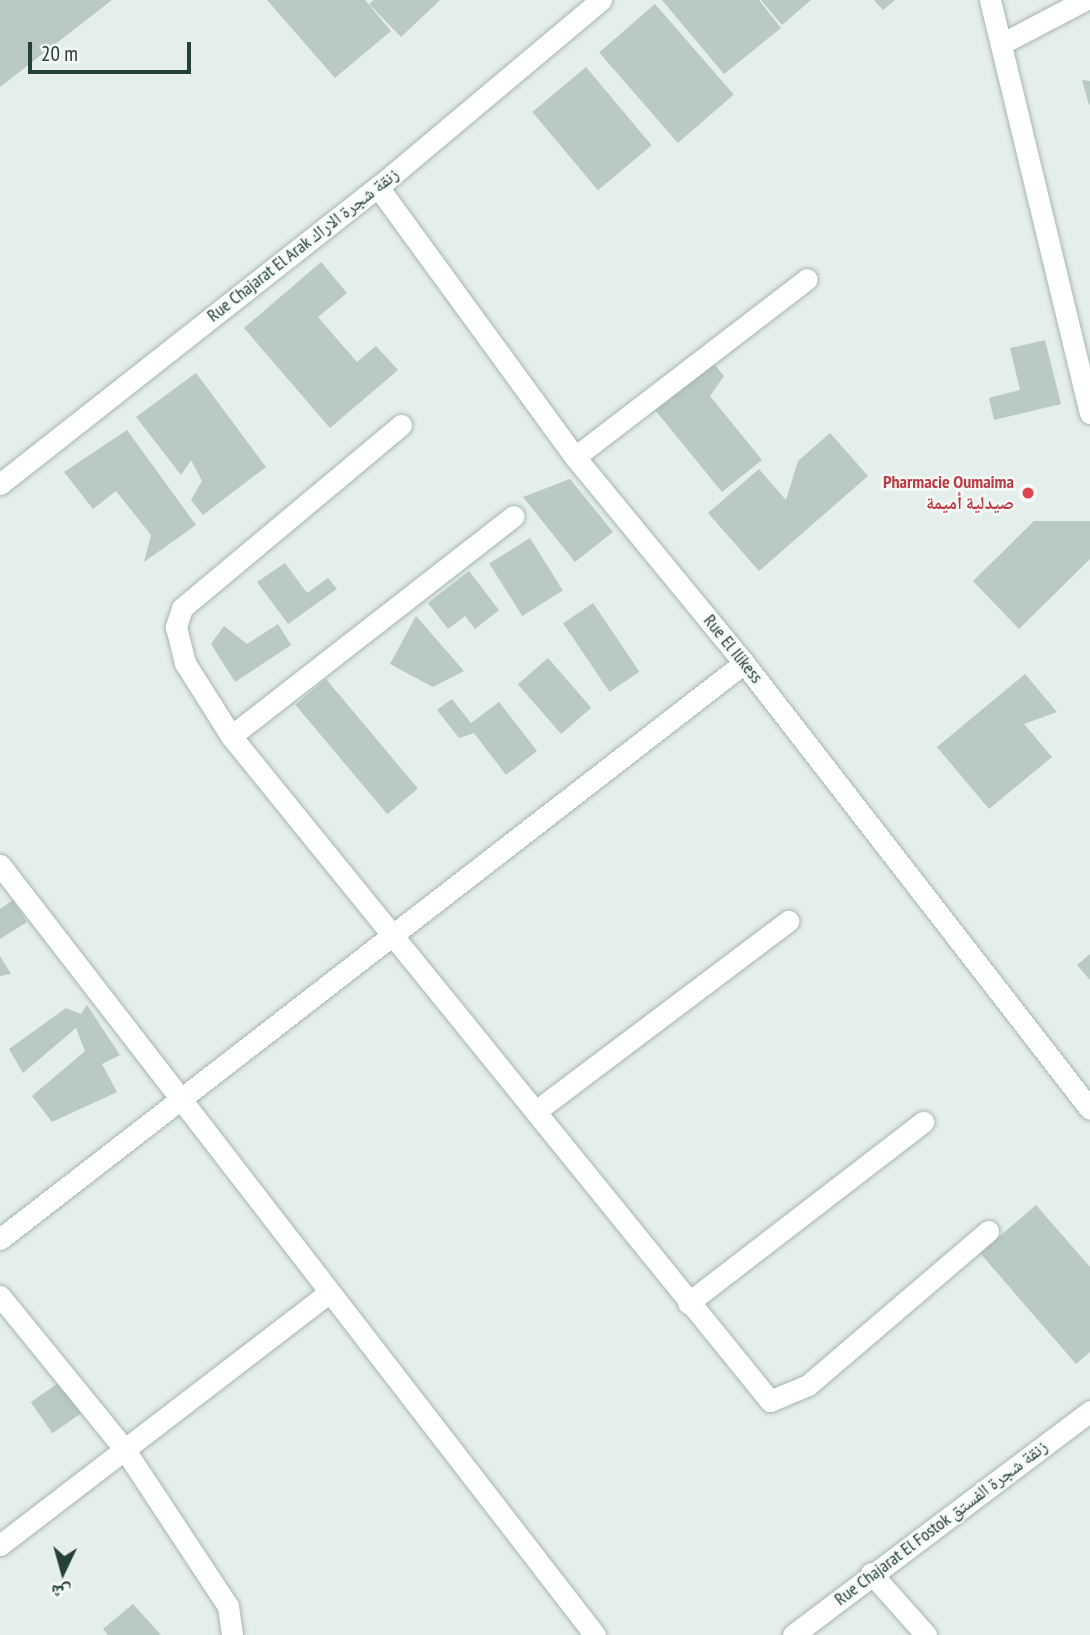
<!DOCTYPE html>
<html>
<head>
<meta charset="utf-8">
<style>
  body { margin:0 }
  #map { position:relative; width:1090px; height:1635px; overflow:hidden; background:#e4eeea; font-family:"PT Sans Narrow","Noto Naskh Arabic",sans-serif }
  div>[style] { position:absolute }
  .building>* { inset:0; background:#b9c9c3; transform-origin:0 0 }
  .roads { filter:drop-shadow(0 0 2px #a6b6b1) drop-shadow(0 0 2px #a6b6b1) }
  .minor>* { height:21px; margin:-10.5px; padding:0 10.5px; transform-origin:10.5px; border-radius:10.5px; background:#fff }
  .dots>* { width:19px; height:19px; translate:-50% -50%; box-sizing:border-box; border:4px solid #f5faf8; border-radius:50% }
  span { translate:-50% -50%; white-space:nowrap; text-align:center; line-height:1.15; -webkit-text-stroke:5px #f5faf8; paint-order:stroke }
  .street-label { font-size:18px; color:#234039 }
  .health-label { font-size:18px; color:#be3a42; font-weight:700 }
  .right { translate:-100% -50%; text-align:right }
  .north { position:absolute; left:28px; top:1537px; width:70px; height:70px; -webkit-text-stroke:5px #f5faf8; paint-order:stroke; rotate:185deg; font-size:19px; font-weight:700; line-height:28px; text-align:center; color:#234039 }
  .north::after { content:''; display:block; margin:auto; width:24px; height:32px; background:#234039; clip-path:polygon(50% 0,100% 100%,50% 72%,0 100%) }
  .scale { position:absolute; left:28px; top:42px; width:163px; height:32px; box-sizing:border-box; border:4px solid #234039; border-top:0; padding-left:9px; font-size:21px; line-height:24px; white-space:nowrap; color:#234039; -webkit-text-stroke:5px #f5faf8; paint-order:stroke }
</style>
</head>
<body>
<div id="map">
  <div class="building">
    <div style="clip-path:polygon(0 0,112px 0,0 87px)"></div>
    <div style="clip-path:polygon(267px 0,365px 0,391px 31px,335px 78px)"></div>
    <div style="clip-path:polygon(374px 0,440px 0,401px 37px,369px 4px)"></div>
    <div style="clip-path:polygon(662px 0,759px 0,781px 28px,724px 74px)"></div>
    <div style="clip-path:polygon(761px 0,811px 0,782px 25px)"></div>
    <div style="clip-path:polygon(874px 0,895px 0,883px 10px)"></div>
    <div style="left:655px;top:4px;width:120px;height:74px;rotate:49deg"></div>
    <div style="left:586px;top:67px;width:102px;height:70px;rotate:50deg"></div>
    <div style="clip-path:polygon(1082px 80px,1090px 81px,1090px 104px,1089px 105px)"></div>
    <div style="clip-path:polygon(321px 262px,347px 293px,318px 317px,357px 362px,376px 346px,398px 370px,330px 428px,244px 328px)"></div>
    <div style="clip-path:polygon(1045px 340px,1061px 404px,994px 420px,989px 398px,1020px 390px,1010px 348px)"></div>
    <div style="clip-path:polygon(714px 364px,724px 376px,710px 396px,762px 460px,722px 492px,655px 410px)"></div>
    <div style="clip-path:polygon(196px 373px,266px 467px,203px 515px,191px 500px,202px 481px,191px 460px,181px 475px,136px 417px)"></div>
    <div style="clip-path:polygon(127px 430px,196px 525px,144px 562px,151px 535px,116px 491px,93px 509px,64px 472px)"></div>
    <div style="clip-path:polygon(830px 433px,868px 476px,759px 571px,708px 513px,759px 469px,786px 500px,798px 461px)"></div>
    <div style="clip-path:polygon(570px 479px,613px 532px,575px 562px,523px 497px)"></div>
    <div style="clip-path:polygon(1034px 521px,1090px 521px,1090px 559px,1019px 629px,973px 581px)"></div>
    <div style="left:530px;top:538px;width:62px;height:48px;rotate:58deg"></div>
    <div style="clip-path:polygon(285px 563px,307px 593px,328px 578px,337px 589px,288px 624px,257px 582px)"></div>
    <div style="clip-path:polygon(469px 571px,499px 610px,475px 629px,465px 616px,448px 629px,428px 603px)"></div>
    <div style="left:593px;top:603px;width:83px;height:36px;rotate:56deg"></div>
    <div style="clip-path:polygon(416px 616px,464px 671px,433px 687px,390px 664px)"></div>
    <div style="clip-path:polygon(278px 624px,291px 645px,235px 682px,211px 644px,224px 626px,247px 644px)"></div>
    <div style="left:548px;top:658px;width:66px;height:40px;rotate:49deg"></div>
    <div style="clip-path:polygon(1025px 674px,1057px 712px,1024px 724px,1052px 757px,989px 809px,937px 747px)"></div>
    <div style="left:326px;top:679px;width:143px;height:40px;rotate:50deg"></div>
    <div style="clip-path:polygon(452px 699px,471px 723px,499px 702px,537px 751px,506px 775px,474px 733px,459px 738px,437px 710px)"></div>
    <div style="clip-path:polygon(13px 900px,27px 922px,0 939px,0 909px)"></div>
    <div style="clip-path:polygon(1090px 954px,1090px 980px,1077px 965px)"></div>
    <div style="clip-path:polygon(0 956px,11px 974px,0 976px)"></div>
    <div style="clip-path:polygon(87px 1005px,120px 1055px,102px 1064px,117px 1092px,52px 1122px,32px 1096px,85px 1051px,76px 1028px,23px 1073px,9px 1049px,66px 1008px,81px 1014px)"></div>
    <div style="clip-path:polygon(1036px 1205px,1090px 1267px,1090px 1352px,1076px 1364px,980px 1253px)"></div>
    <div style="left:61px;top:1381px;width:38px;height:37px;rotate:55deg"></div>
    <div style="clip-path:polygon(133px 1604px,161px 1635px,108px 1635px,103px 1629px)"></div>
  </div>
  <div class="roads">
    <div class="minor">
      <div style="left:990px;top:0;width:425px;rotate:76.4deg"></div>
      <div style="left:1003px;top:43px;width:93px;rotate:-27.7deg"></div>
      <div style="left:378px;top:187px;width:334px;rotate:53.9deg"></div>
      <div style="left:575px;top:457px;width:266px;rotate:50.6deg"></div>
      <div style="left:744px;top:663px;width:564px;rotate:52.2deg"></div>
      <div style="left:401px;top:425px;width:285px;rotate:140.1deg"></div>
      <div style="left:182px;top:608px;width:20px;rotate:108deg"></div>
      <div style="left:176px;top:627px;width:37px;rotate:76deg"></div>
      <div style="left:185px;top:663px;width:86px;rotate:57.8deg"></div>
      <div style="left:231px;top:736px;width:856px;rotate:50.97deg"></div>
      <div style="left:770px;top:1401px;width:41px;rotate:-22.8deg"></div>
      <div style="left:808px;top:1385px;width:237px;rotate:-40.5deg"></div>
      <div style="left:575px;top:457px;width:292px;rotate:-37.5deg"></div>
      <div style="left:0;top:484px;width:481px;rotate:-38.2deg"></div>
      <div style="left:378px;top:187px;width:291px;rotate:-40deg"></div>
      <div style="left:231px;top:736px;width:358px;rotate:-37.9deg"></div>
      <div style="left:0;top:865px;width:973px;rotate:52.31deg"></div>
      <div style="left:536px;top:1111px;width:316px;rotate:-37deg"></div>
      <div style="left:0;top:1239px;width:941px;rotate:-37.75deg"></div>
      <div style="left:0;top:1296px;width:198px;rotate:50.9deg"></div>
      <div style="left:125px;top:1450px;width:187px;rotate:56.6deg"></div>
      <div style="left:228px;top:1606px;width:29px;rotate:82deg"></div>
      <div style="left:688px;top:1303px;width:297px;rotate:-37.6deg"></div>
      <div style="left:0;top:1545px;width:414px;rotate:-37.5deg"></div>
      <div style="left:871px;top:1573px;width:83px;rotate:48.4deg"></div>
      <div style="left:793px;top:1635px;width:372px;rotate:-37deg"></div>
    </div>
  </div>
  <div class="dots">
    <div style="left:1028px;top:493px;background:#e0444e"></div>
  </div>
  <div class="street-label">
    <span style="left:303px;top:245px;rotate:-38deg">Rue Chajarat El Arak زنقة شجرة الاراك</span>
    <span style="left:733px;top:649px;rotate:51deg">Rue El Ilikess</span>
    <span style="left:941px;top:1523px;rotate:-37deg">Rue Chajarat El Fostok زنقة شجرة الفستق</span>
  </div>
  <div class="health-label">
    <span class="right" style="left:1014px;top:493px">Pharmacie Oumaima<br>صيدلية أميمة</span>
  </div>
  <div class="north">ش</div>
  <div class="scale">20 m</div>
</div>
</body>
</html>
